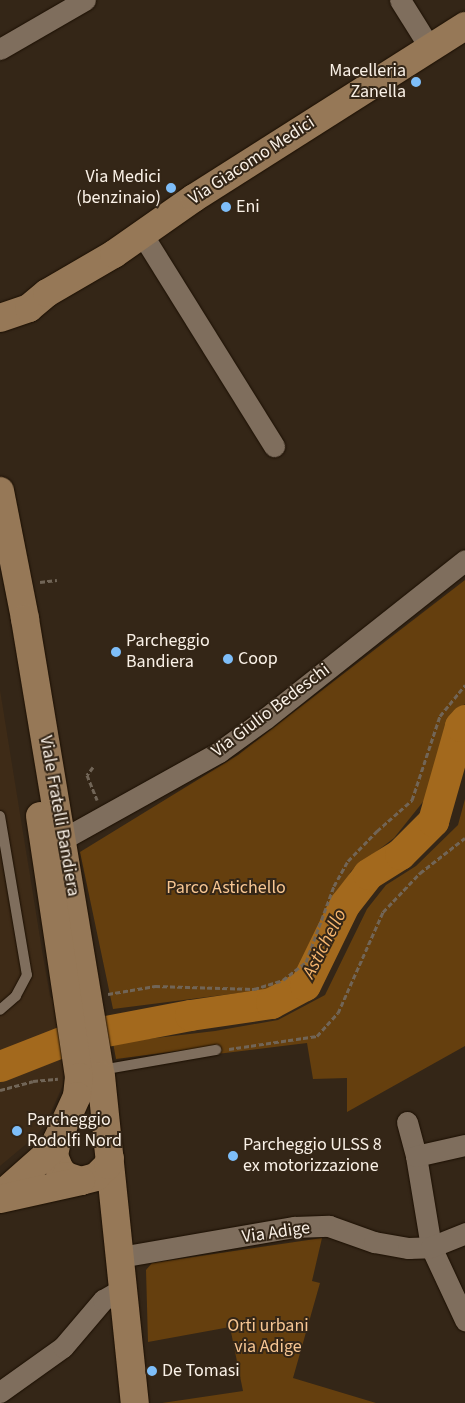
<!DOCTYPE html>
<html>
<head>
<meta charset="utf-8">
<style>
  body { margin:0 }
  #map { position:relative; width:465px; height:1403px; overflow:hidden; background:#342617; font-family:"Source Sans 3",sans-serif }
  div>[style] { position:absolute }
  .built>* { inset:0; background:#3e2b17 }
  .green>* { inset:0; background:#653f0e }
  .river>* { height:31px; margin:-15.5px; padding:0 15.5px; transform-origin:15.5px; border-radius:15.5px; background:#a3691d }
  .path>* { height:3px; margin-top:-1.5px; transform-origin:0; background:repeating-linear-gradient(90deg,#716557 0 5px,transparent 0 7.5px) }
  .roads { filter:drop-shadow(0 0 1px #1b0f02) drop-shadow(0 0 1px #1b0f02) }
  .lane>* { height:10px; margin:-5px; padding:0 5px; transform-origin:5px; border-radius:5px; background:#7f6e5d }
  .street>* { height:21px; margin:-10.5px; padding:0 10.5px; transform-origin:10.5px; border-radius:10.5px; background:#7f6e5d }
  .secondary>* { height:28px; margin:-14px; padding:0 14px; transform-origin:14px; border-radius:14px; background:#967857 }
  .dots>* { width:14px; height:14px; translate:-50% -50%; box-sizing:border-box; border:2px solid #342617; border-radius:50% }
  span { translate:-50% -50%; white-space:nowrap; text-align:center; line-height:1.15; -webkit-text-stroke:4px #342617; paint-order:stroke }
  .poi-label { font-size:18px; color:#faf1e7 }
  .right { translate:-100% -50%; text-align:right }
  .left { translate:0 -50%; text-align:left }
  .street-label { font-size:18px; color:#faf1e7 }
  .park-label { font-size:18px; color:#f7c693 }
  .water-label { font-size:19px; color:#f7b770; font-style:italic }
</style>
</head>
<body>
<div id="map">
  <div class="built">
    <div style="clip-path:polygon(0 690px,42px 950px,50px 996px,58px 1005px,65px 1059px,63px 1085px,47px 1121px,37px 1135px,0 1166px)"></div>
  </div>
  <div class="green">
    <div style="clip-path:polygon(465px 580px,465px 704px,455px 714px,430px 793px,394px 838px,351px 871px,308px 965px,290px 984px,270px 989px,113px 1009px,80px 852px,238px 755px)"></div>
    <div style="clip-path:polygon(465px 799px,465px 1046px,347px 1112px,347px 1078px,313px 1079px,307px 1043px,217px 1054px,216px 1046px,116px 1059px,113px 1043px,215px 1031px,278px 1020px,325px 995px,367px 909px,386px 885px,416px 866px,458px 825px)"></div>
    <div style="clip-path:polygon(322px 1238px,312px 1281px,320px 1283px,293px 1378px,376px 1403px,162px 1403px,243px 1391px,230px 1327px,148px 1342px,146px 1270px,152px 1263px)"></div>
  </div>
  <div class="river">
    <div style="left:0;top:1066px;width:79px;rotate:-21.4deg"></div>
    <div style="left:74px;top:1037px;width:118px;rotate:-10.7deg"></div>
    <div style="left:190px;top:1015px;width:82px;rotate:-8.4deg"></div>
    <div style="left:271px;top:1003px;width:38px;rotate:-28deg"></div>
    <div style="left:305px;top:985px;width:89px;rotate:-64deg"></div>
    <div style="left:344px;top:905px;width:39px;rotate:-52deg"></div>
    <div style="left:368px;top:874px;width:38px;rotate:-32deg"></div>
    <div style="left:400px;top:854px;width:47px;rotate:-45deg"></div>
    <div style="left:433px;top:821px;width:99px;rotate:-74.1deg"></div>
    <div style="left:460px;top:726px;width:8px;rotate:-50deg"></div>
  </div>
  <div class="path">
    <div style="left:40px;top:582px;width:17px;rotate:-7deg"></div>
    <div style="left:93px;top:767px;width:10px;rotate:127deg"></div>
    <div style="left:87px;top:775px;width:27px;rotate:68deg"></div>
    <div style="left:108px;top:994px;width:48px;rotate:-9.7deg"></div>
    <div style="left:155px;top:986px;width:99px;rotate:1.7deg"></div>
    <div style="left:254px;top:989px;width:30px;rotate:-17deg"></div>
    <div style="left:283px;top:980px;width:29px;rotate:-38deg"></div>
    <div style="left:306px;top:962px;width:81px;rotate:-69.8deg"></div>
    <div style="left:334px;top:886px;width:29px;rotate:-61deg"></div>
    <div style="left:348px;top:861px;width:42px;rotate:-46deg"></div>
    <div style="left:377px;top:831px;width:47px;rotate:-41.5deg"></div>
    <div style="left:412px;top:800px;width:89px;rotate:-71.6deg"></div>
    <div style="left:440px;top:716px;width:40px;rotate:-51deg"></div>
    <div style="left:229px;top:1049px;width:89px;rotate:-8.4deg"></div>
    <div style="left:317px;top:1036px;width:31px;rotate:-48deg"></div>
    <div style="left:338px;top:1013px;width:111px;rotate:-66deg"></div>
    <div style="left:383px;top:912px;width:54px;rotate:-46.5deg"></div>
    <div style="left:420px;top:873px;width:57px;rotate:-37.9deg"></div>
    <div style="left:0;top:1090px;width:34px;rotate:-15deg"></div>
    <div style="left:33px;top:1081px;width:25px;rotate:-5deg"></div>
  </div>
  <div class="roads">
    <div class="lane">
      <div style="left:0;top:816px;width:161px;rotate:80.4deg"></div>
      <div style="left:27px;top:975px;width:24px;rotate:118deg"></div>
      <div style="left:16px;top:996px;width:21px;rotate:139deg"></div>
      <div style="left:101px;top:1070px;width:117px;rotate:-9.9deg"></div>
    </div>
    <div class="street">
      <div style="left:400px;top:0;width:57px;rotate:58deg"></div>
      <div style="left:0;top:49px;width:98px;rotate:-30deg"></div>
      <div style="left:142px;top:234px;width:250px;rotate:58.1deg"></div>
      <div style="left:63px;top:839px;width:179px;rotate:-29.1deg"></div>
      <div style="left:219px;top:752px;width:58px;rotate:-35.9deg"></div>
      <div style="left:266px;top:718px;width:254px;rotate:-38.4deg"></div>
      <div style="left:407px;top:1122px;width:35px;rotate:75deg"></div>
      <div style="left:416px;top:1156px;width:92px;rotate:80.6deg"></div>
      <div style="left:431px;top:1247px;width:81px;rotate:65deg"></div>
      <div style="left:416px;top:1156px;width:50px;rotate:-12.7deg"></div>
      <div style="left:120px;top:1257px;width:177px;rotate:-9.8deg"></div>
      <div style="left:294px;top:1227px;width:35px;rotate:-2deg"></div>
      <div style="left:329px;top:1226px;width:48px;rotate:19.6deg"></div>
      <div style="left:374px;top:1242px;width:35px;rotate:10deg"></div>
      <div style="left:408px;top:1248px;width:23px;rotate:-2deg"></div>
      <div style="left:431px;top:1247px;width:37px;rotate:-22deg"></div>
      <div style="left:0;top:1392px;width:77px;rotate:-35.5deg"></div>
      <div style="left:63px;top:1347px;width:62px;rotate:-49.6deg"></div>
      <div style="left:103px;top:1300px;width:24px;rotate:-30deg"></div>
    </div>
    <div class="secondary">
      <div style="left:0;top:318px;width:31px;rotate:-19deg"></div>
      <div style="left:29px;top:308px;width:23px;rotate:-40deg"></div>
      <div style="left:47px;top:293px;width:78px;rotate:-30.2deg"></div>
      <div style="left:114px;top:254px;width:98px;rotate:-35deg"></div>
      <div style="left:194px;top:198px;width:321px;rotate:-32.4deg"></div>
      <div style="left:0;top:491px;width:130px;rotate:78.9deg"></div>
      <div style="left:25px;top:619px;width:463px;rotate:80.6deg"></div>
      <div style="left:101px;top:1076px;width:329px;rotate:84.1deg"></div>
      <div style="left:40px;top:816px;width:264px;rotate:81.5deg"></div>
      <div style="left:79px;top:1077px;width:19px;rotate:96deg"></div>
      <div style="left:77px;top:1096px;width:48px;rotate:114.4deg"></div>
      <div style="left:57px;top:1140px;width:16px;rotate:101deg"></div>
      <div style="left:54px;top:1156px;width:15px;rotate:67deg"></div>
      <div style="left:60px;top:1170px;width:8px;rotate:45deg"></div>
      <div style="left:66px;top:1176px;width:16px;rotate:18deg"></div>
      <div style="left:81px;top:1181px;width:16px;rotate:-15deg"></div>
      <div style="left:96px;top:1177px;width:17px;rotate:-45deg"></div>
      <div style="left:108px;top:1165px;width:7px;rotate:-74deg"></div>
      <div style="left:1px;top:1195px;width:71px;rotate:-41.6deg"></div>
      <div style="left:0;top:1199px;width:83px;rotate:-12.5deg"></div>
    </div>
  </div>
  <div class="dots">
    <div style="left:416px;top:82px;background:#7ebef9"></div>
    <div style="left:171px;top:188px;background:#7ebef9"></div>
    <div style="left:226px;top:207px;background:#7ebef9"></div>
    <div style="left:116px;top:652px;background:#7ebef9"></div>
    <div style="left:228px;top:659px;background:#7ebef9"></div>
    <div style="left:17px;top:1131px;background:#7ebef9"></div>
    <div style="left:233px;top:1156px;background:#7ebef9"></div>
    <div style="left:152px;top:1371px;background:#7ebef9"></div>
  </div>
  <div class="poi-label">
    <span class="right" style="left:406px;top:82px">Macelleria<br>Zanella</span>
    <span class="right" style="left:161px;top:188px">Via Medici<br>(benzinaio)</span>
    <span class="left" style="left:236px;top:207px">Eni</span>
    <span class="left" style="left:126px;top:652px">Parcheggio<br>Bandiera</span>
    <span class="left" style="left:238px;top:659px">Coop</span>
    <span class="left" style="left:27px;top:1131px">Parcheggio<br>Rodolfi Nord</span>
    <span class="left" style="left:243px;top:1156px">Parcheggio ULSS 8<br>ex motorizzazione</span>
    <span class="left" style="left:162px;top:1371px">De Tomasi</span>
  </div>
  <div class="street-label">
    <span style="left:252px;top:161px;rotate:-33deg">Via Giacomo Medici</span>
    <span style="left:271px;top:711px;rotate:-37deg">Via Giulio Bedeschi</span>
    <span style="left:59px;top:816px;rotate:80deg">Viale Fratelli Bandiera</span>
    <span style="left:276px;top:1233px;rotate:-8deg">Via Adige</span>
  </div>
  <div class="park-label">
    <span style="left:226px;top:888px">Parco Astichello</span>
    <span style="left:268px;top:1337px">Orti urbani<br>via Adige</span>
  </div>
  <div class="water-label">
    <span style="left:325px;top:944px;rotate:-63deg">Astichello</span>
  </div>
</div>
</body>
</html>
